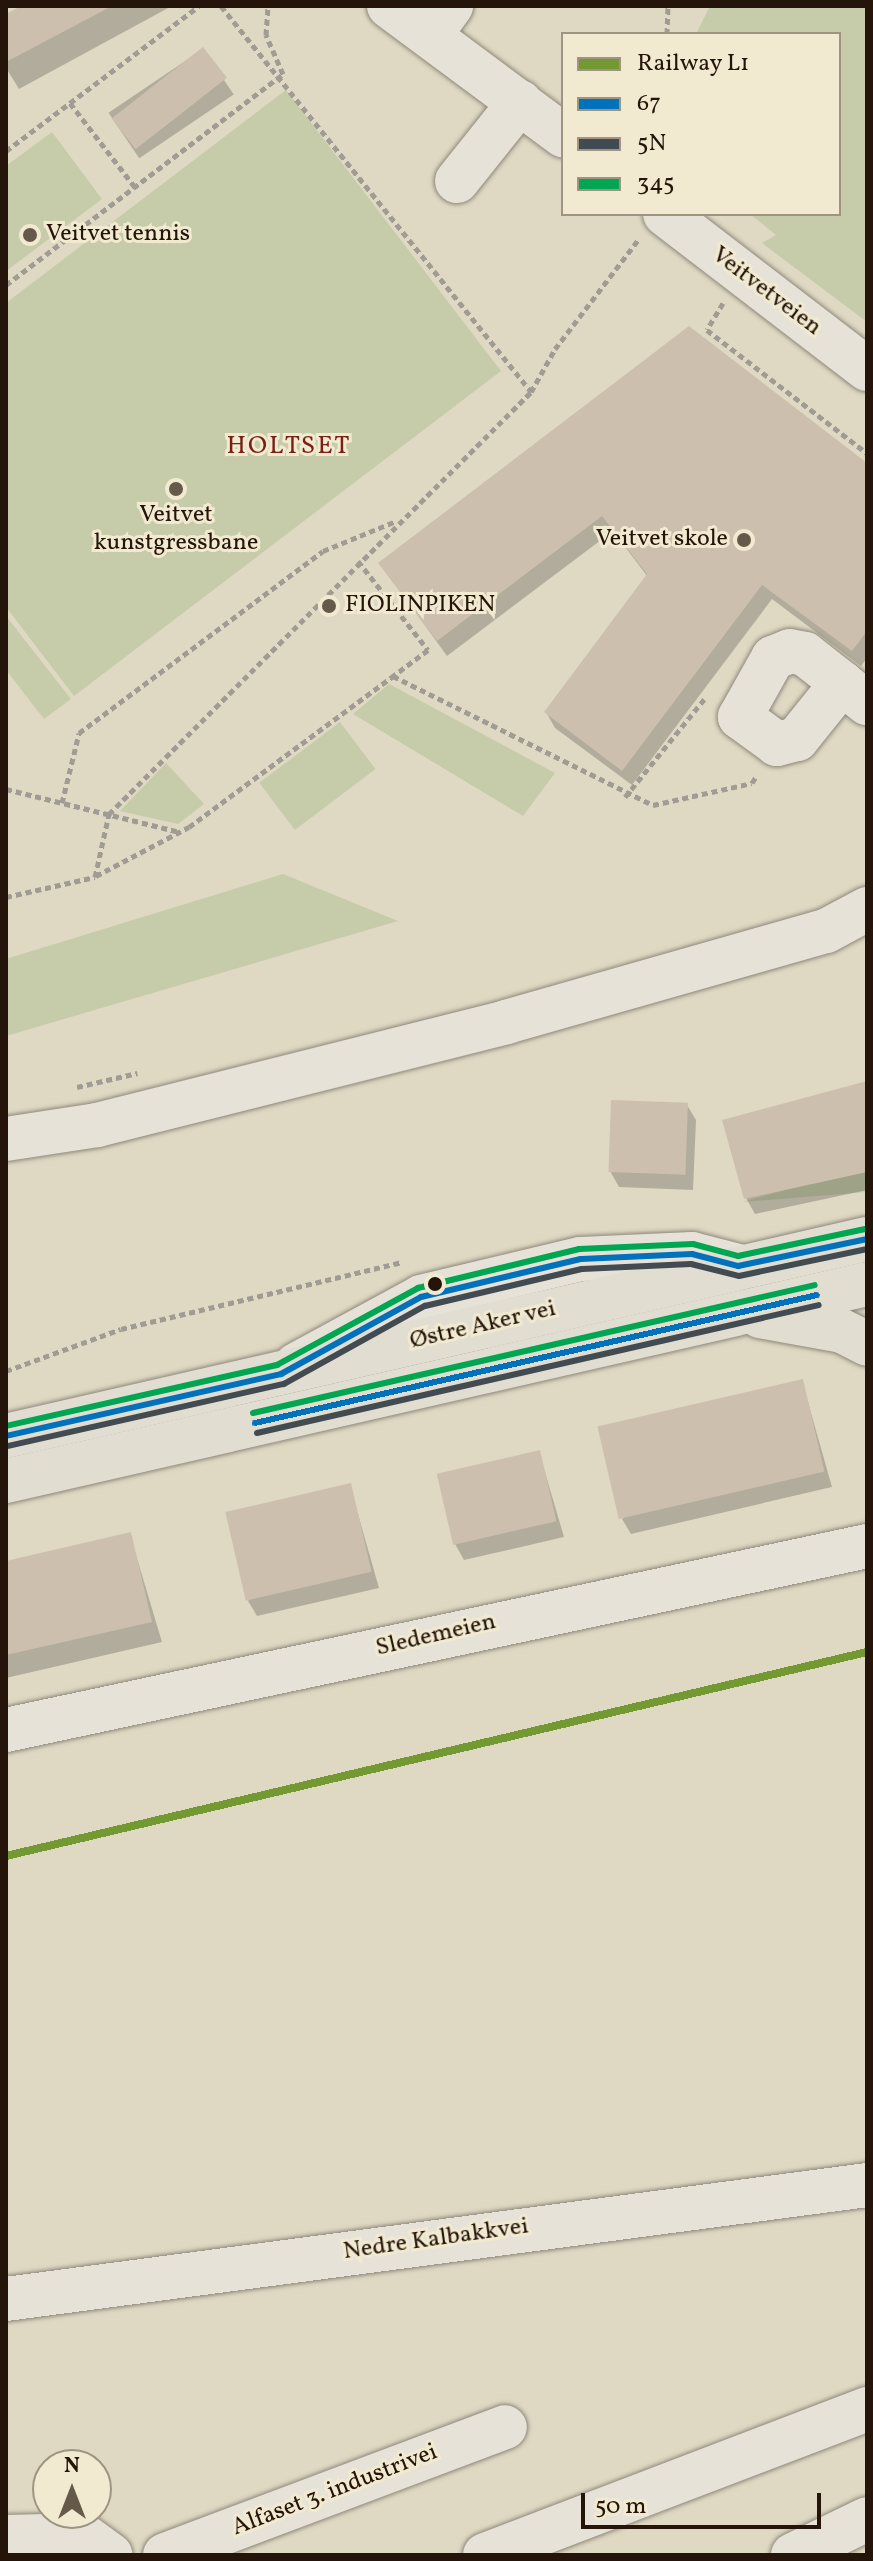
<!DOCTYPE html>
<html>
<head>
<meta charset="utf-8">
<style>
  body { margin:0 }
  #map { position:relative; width:873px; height:2561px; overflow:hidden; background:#dfd8c3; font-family:Vollkorn,serif }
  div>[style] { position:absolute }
  .green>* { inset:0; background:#c6cca9; transform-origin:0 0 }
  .shadow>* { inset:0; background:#0003; transform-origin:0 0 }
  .building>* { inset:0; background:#cdbfae; transform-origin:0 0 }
  .path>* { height:5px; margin-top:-2.5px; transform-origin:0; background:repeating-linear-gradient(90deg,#a09c93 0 6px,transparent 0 10px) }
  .roads { filter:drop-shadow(0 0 2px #8e887b) drop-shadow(0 0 2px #8e887b) }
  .minor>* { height:44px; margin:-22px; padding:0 22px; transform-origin:22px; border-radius:22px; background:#e6e2d7 }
  .highway>* { height:44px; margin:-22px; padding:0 22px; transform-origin:22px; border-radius:22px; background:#e1ddd1 }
  .bus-1>* { height:6px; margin:-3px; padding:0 3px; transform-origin:3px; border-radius:3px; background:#0072bc }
  .bus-2>* { height:6px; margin:-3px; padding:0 3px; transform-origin:3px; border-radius:3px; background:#424a52 }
  .bus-3>* { height:6px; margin:-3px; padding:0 3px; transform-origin:3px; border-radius:3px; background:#00a651 }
  .rail-1>* { height:8px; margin:-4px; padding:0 4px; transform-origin:4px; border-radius:4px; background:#739a32 }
  .dots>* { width:22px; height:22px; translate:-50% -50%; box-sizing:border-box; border:4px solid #f1ead1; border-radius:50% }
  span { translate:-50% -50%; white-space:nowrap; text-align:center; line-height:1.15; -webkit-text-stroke:6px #f1ead1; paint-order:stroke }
  .poi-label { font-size:24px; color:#241409 }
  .left { translate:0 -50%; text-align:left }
  .right { translate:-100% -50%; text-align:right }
  .street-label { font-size:24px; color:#241409 }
  .neighbourhood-label { font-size:26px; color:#7a1f14; letter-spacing:2px }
  .frame { position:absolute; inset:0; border:8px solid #241409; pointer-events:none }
  .legend { position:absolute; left:561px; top:32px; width:280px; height:184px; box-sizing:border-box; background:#f1ead1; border:2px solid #9f9481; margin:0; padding:10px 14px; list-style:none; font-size:24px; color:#241409 }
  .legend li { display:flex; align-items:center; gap:16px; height:40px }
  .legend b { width:40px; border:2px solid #9f9481 }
  .north { position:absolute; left:32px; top:2449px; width:80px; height:80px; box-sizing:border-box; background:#f1ead1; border:2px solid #9f9481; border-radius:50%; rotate:0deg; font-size:22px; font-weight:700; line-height:32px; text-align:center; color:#241409 }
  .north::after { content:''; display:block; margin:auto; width:28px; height:36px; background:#65594a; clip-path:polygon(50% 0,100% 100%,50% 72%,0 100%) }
  .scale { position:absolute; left:581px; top:2493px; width:240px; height:36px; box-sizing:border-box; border:4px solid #241409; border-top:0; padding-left:10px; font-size:24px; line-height:28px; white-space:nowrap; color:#241409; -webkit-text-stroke:6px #f1ead1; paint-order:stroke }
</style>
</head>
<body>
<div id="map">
  <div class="green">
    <div style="clip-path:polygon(710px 6px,867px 6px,867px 322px,762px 243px,776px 235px,750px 214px,839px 214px,839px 34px,696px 34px)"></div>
    <div style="clip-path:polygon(286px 90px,501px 371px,74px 696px,6px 607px,6px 303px)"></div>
    <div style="clip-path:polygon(52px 132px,102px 199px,6px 271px,6px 166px)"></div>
    <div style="clip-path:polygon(6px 616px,71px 699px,44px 719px,6px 670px)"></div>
    <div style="clip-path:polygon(389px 684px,555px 773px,523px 816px,353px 714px)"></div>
    <div style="left:340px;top:722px;width:59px;height:101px;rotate:53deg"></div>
    <div style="clip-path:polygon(166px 763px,204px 804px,178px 824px,120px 811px)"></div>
    <div style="clip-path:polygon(283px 874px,398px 921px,6px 1036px,6px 959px)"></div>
    <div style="clip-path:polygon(867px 1167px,867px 1192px,742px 1202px)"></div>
  </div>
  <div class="shadow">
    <div style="clip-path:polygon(28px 6px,170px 6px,170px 7px,19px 89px,6px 68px,6px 17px)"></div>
    <div style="left:203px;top:49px;width:55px;height:114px;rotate:56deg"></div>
    <div style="clip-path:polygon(689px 329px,867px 466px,867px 658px,861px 666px,772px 599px,632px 785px,555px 728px,546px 712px,648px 577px,613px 531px,447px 656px,380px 563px)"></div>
    <div style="clip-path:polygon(867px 1082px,867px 1190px,755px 1214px,746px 1198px)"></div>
    <div style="clip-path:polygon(687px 1105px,696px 1120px,693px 1190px,619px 1187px,610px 1171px)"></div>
    <div style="clip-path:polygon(802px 1381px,832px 1487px,631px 1534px,622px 1519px)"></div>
    <div style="clip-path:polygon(539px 1452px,564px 1537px,464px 1560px,455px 1544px)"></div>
    <div style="clip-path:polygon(350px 1486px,379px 1588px,257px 1616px,248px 1601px)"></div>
    <div style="clip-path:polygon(130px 1535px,162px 1642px,6px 1678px,6px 1563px)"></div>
  </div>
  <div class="building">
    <div style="clip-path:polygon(21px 6px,112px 6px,6px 62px,6px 14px)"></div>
    <div style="left:203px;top:47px;width:39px;height:116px;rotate:52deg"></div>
    <div style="clip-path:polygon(689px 326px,867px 463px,867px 631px,852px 651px,762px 585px,622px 771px,544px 712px,647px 574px,602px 516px,437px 641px,378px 563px)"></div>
    <div style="clip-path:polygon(867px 1081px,867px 1172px,744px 1199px,722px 1120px)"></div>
    <div style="left:611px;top:1100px;width:77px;height:72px;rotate:2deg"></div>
    <div style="left:803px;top:1379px;width:95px;height:211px;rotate:77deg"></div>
    <div style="left:540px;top:1450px;width:73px;height:106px;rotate:77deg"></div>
    <div style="left:351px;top:1483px;width:91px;height:129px;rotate:77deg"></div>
    <div style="clip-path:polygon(131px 1532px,152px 1622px,6px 1655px,6px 1561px)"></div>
  </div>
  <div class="path">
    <div style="left:221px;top:6px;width:495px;rotate:51.2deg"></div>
    <div style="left:667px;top:34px;width:28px;rotate:-88deg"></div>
    <div style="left:70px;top:103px;width:106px;rotate:52.3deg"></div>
    <div style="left:6px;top:151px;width:241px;rotate:-36.9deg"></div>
    <div style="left:6px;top:285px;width:348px;rotate:-37.3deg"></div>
    <div style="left:283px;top:74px;width:43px;rotate:-113.6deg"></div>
    <div style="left:266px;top:35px;width:29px;rotate:-86deg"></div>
    <div style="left:723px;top:303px;width:31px;rotate:121deg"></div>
    <div style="left:707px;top:330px;width:202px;rotate:37.6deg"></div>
    <div style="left:358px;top:561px;width:113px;rotate:51.8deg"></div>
    <div style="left:428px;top:650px;width:44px;rotate:143.4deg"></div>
    <div style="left:6px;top:789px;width:179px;rotate:13.9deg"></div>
    <div style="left:625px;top:797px;width:129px;rotate:-51deg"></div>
    <div style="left:62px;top:803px;width:72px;rotate:-76.3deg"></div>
    <div style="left:79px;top:733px;width:304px;rotate:-36.7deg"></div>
    <div style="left:323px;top:551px;width:79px;rotate:-22.3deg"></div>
    <div style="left:96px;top:876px;width:105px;rotate:-27.8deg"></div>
    <div style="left:189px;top:827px;width:254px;rotate:-36.5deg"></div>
    <div style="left:393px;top:676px;width:290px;rotate:26.4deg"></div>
    <div style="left:653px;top:805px;width:101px;rotate:-12.5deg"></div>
    <div style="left:752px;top:783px;width:9px;rotate:-58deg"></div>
    <div style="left:6px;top:897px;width:91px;rotate:-12.7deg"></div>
    <div style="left:95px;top:877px;width:65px;rotate:-77.5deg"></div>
    <div style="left:109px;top:814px;width:597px;rotate:-45deg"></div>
    <div style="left:531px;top:392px;width:49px;rotate:-60.8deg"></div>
    <div style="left:555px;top:349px;width:137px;rotate:-52.7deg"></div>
    <div style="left:77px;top:1087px;width:62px;rotate:-13.1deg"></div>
    <div style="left:6px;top:1371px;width:122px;rotate:-20.1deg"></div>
    <div style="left:121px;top:1329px;width:289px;rotate:-13.4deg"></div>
  </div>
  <div class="roads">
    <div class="minor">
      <div style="left:389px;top:6px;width:217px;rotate:36.6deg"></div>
      <div style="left:430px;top:35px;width:36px;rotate:-54deg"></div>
      <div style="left:457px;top:181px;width:101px;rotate:-51.4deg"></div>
      <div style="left:665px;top:214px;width:255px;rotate:37.5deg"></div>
      <div style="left:842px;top:683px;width:72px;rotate:128.8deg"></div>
      <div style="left:797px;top:739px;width:21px;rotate:166deg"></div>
      <div style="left:777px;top:744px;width:46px;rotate:-143.9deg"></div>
      <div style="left:740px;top:717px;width:68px;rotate:-60.8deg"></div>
      <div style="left:773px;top:658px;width:18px;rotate:-22deg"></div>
      <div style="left:790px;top:651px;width:15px;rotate:11deg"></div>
      <div style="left:805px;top:654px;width:47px;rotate:38.1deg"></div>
      <div style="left:842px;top:683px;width:32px;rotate:39deg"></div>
      <div style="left:6px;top:1139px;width:92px;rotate:-8.7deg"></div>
      <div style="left:97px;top:1125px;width:422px;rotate:-14.1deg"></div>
      <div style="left:506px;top:1022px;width:333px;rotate:-15.9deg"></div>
      <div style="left:826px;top:931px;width:47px;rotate:-28.2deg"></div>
      <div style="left:296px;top:1365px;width:142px;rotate:-28.5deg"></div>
      <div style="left:421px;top:1297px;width:164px;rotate:-13.4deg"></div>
      <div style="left:581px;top:1259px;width:111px;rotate:-2.6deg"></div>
      <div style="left:692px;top:1254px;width:48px;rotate:14.6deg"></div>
      <div style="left:6px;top:1730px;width:880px;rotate:-12.06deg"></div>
      <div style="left:6px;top:2299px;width:869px;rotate:-7.54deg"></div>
      <div style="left:6px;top:2537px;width:77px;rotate:-1.5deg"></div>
      <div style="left:83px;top:2535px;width:34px;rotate:36deg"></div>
      <div style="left:165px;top:2555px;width:363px;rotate:-20.6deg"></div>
      <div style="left:485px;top:2555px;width:409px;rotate:-20.9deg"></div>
      <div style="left:793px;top:2555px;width:82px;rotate:-25.9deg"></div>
    </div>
    <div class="highway">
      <div style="left:760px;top:1316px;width:83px;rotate:10.4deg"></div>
      <div style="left:842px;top:1331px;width:28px;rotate:27deg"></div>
      <div style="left:6px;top:1436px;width:883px;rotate:-12.89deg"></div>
      <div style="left:6px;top:1481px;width:883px;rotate:-12.89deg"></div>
    </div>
  </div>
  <div class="bus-1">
    <div style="left:255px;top:1423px;width:576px;rotate:-12.83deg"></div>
    <div style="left:6px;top:1436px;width:282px;rotate:-12.7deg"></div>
    <div style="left:281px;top:1374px;width:160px;rotate:-28.8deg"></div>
    <div style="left:421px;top:1297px;width:164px;rotate:-13.4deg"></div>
    <div style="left:581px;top:1259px;width:111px;rotate:-2.6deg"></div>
    <div style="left:692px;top:1254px;width:48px;rotate:14.6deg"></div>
    <div style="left:738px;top:1266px;width:132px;rotate:-11.8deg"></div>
  </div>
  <div class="bus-2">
    <div style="left:257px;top:1433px;width:576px;rotate:-12.83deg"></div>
    <div style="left:8px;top:1446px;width:283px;rotate:-12.7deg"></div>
    <div style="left:284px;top:1384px;width:161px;rotate:-29deg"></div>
    <div style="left:425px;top:1306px;width:161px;rotate:-13.3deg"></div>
    <div style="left:582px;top:1269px;width:109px;rotate:-2.6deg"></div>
    <div style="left:691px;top:1264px;width:49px;rotate:14deg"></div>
    <div style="left:739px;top:1276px;width:131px;rotate:-11.9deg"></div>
  </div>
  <div class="bus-3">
    <div style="left:253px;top:1413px;width:576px;rotate:-12.83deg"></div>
    <div style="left:6px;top:1426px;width:278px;rotate:-12.7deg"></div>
    <div style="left:277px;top:1365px;width:161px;rotate:-28.6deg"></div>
    <div style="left:418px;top:1288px;width:166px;rotate:-13.6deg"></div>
    <div style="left:579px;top:1249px;width:114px;rotate:-2.5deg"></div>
    <div style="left:693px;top:1244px;width:47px;rotate:14.9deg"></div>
    <div style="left:738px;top:1256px;width:130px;rotate:-12deg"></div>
  </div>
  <div class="rail-1">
    <div style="left:6px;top:1856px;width:885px;rotate:-13.33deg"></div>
  </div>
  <div class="dots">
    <div style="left:30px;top:235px;background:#65594a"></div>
    <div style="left:176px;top:489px;background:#65594a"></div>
    <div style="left:744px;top:540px;background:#65594a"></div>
    <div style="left:329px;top:606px;background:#65594a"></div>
    <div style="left:435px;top:1284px;background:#241409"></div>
  </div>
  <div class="poi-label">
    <span class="left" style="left:46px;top:235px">Veitvet tennis</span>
    <span style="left:176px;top:530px">Veitvet<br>kunstgressbane</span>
    <span class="right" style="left:728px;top:540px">Veitvet skole</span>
    <span class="left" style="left:345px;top:606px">FIOLINPIKEN</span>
  </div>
  <div class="street-label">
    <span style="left:766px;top:292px;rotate:37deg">Veitvetveien</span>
    <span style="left:483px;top:1326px;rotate:-13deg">Østre Aker vei</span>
    <span style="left:436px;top:1636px;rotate:-13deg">Sledemeien</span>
    <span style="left:436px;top:2240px;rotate:-8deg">Nedre Kalbakkvei</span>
    <span style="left:335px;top:2491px;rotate:-21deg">Alfaset 3. industrivei</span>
  </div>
  <div class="neighbourhood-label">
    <span style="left:289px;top:447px">HOLTSET</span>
  </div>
  <div class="frame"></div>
  <ul class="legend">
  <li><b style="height:10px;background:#739a32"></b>Railway L1</li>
  <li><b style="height:10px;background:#0072bc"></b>67</li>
  <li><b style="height:10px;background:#424a52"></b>5N</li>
  <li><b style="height:10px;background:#00a651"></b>345</li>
  </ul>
  <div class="north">N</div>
  <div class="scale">50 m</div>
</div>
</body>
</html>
